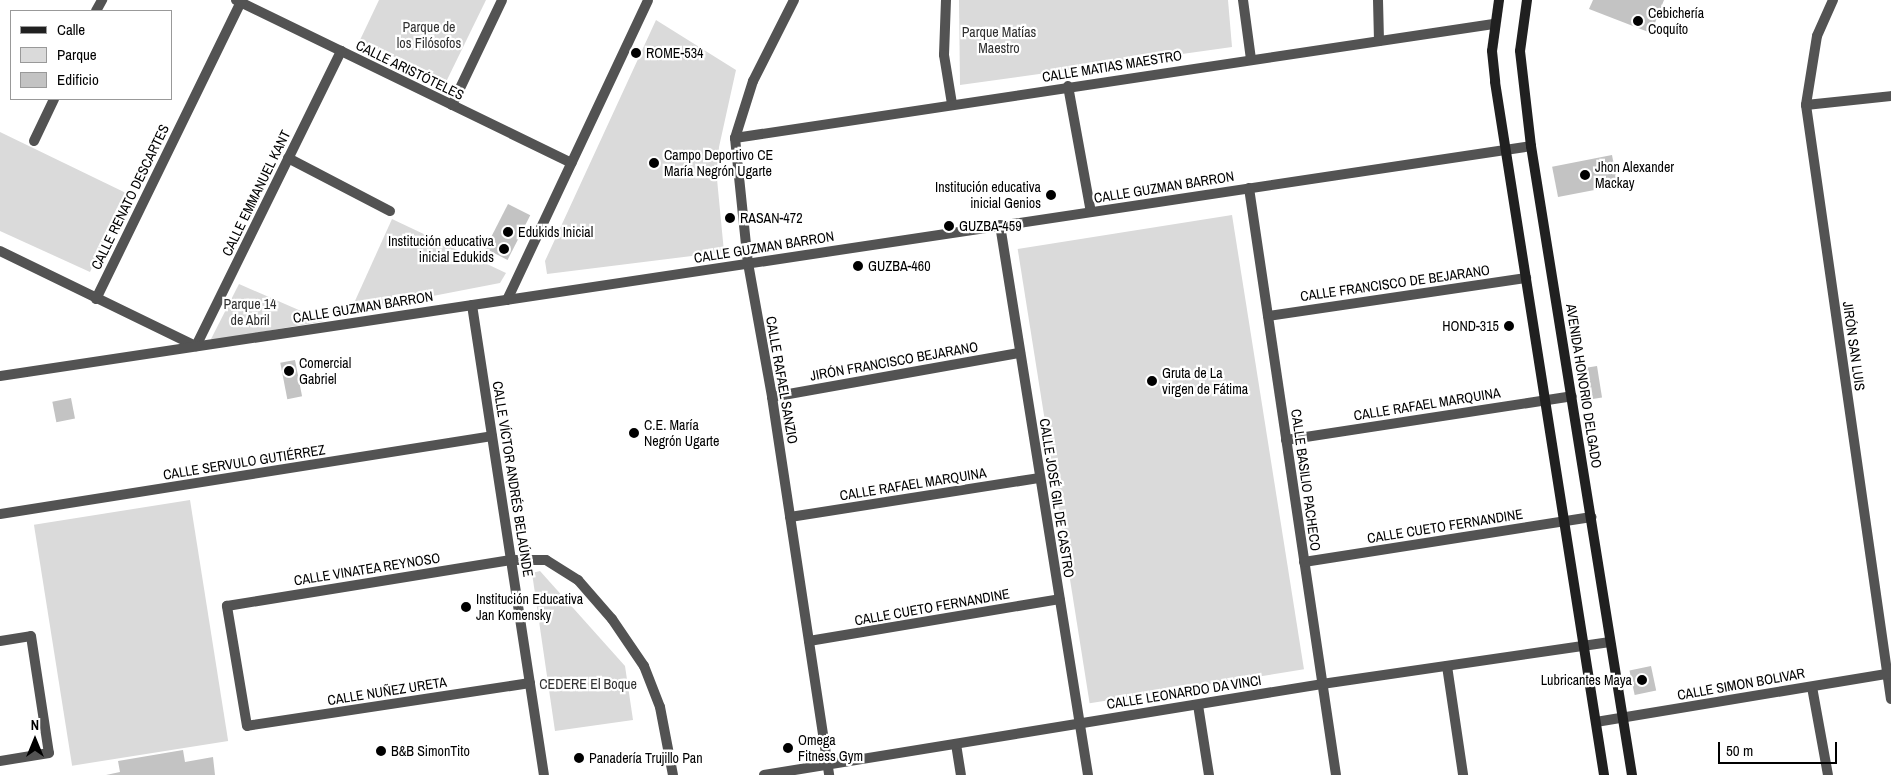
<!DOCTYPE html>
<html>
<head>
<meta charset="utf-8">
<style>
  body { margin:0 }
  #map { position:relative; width:1891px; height:775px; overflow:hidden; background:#fff; font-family:"Archivo Narrow",sans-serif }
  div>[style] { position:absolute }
  .green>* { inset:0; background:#dadada; transform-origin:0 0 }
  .building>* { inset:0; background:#c3c3c3; transform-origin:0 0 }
  .lane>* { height:10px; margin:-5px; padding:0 5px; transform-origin:5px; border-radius:5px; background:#535353 }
  .street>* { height:10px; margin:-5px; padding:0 5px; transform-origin:5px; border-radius:5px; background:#535353 }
  .secondary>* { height:10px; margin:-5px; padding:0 5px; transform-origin:5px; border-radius:5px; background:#202020 }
  .dots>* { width:14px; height:14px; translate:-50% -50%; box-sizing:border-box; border:2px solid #fff; border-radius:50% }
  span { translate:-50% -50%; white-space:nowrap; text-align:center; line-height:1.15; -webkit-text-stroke:4.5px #fff; paint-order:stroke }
  .poi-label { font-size:14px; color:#000 }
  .left { translate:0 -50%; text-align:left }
  .right { translate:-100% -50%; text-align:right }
  .park-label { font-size:14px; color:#313131 }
  .street-label { font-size:14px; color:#000 }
  .legend { position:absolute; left:10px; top:10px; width:162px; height:90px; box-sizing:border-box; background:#fff; border:1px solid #999; margin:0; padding:6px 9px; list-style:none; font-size:15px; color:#000 }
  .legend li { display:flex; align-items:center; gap:10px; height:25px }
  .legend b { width:25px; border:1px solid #999 }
  .north { position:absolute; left:10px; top:715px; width:50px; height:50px; -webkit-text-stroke:4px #fff; paint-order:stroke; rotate:0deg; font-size:14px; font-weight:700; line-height:20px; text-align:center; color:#000 }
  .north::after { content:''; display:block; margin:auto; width:18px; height:22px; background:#000; clip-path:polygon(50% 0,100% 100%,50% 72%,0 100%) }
  .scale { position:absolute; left:1718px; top:742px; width:119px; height:22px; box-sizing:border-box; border:2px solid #000; border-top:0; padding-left:6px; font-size:15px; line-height:18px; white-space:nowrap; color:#000; -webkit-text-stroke:4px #fff; paint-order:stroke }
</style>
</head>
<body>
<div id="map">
  <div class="green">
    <div style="clip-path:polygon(379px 0,486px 0,446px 82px,360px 40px)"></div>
    <div style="clip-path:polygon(959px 0,1228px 0,1232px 47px,960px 85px)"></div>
    <div style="clip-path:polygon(656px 20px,736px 70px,719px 147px,717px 179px,724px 252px,547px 274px,545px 261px)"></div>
    <div style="clip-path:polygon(0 132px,126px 193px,90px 272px,0 231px)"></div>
    <div style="left:1232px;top:215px;width:460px;height:217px;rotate:81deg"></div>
    <div style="clip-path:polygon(392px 219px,506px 273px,500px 283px,350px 312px)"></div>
    <div style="clip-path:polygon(239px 284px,324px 321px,210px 341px)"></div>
    <div style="left:190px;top:500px;width:244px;height:158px;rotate:81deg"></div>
    <div style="clip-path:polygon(540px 571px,625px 666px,633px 720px,555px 731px,532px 573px)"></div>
  </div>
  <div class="building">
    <div style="clip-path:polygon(1593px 0,1664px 0,1651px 33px,1589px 9px)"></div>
    <div style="left:1612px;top:155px;width:31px;height:61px;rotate:79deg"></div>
    <div style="left:508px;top:204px;width:25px;height:50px;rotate:27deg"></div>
    <div style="left:295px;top:360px;width:37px;height:15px;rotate:79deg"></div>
    <div style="left:1597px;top:366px;width:32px;height:14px;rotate:81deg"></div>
    <div style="left:71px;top:398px;width:21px;height:19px;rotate:79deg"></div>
    <div style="left:1651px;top:666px;width:25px;height:22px;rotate:78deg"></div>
    <div style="clip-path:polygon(183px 750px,185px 762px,213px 757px,215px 775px,106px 775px,120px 772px,118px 761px)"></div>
  </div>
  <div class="lane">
    <div style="left:1806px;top:105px;width:85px;rotate:-6deg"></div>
    <div style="left:1812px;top:687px;width:89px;rotate:79.7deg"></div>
  </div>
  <div class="street">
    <div style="left:236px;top:0;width:373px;rotate:25.9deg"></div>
    <div style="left:794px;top:0;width:91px;rotate:116.8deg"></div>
    <div style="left:753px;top:81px;width:60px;rotate:107.5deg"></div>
    <div style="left:735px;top:138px;width:126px;rotate:84.1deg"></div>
    <div style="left:748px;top:263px;width:136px;rotate:79.8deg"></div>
    <div style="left:772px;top:397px;width:382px;rotate:81.4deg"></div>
    <div style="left:946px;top:0;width:55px;rotate:92.1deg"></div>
    <div style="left:944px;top:55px;width:50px;rotate:80.7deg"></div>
    <div style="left:1243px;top:0;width:60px;rotate:82.3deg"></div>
    <div style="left:1378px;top:0;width:41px;rotate:88.6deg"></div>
    <div style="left:1833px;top:0;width:39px;rotate:114deg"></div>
    <div style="left:1817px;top:36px;width:70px;rotate:99.1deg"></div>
    <div style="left:1806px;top:105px;width:600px;rotate:81.86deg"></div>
    <div style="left:96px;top:11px;width:13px;rotate:-61deg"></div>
    <div style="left:1068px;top:86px;width:128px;rotate:79.7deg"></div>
    <div style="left:452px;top:105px;width:116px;rotate:-64.5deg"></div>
    <div style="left:735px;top:138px;width:767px;rotate:-8.55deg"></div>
    <div style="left:34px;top:141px;width:47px;rotate:-64.5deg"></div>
    <div style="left:288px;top:158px;width:115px;rotate:27.5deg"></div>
    <div style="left:1249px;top:188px;width:593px;rotate:81.57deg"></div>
    <div style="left:1000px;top:225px;width:557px;rotate:80.91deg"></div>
    <div style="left:0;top:251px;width:218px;rotate:25.9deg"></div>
    <div style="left:196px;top:346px;width:329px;rotate:-63.8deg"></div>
    <div style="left:96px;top:299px;width:333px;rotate:-64deg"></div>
    <div style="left:507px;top:300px;width:331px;rotate:-64.8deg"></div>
    <div style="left:472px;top:305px;width:475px;rotate:81.3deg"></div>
    <div style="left:1268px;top:316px;width:261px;rotate:-8.4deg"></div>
    <div style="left:0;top:376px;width:1548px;rotate:-8.54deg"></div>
    <div style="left:772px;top:397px;width:252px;rotate:-10.1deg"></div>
    <div style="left:1286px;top:440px;width:289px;rotate:-8.7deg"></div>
    <div style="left:0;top:514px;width:498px;rotate:-9deg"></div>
    <div style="left:790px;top:517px;width:253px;rotate:-8.9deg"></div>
    <div style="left:1304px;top:562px;width:291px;rotate:-8.9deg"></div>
    <div style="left:0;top:641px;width:31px;rotate:-9deg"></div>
    <div style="left:31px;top:636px;width:118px;rotate:81.3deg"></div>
    <div style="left:49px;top:753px;width:50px;rotate:170.7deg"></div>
    <div style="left:809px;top:641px;width:254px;rotate:-9.5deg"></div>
    <div style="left:1447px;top:666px;width:110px;rotate:81.6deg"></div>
    <div style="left:530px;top:683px;width:286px;rotate:171.4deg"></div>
    <div style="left:247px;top:726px;width:122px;rotate:-99.5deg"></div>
    <div style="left:227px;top:606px;width:288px;rotate:-9.2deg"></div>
    <div style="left:511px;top:560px;width:35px"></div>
    <div style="left:546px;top:560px;width:38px;rotate:32deg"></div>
    <div style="left:578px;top:580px;width:52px;rotate:48.9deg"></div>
    <div style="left:612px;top:619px;width:57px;rotate:55.8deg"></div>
    <div style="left:644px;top:666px;width:44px;rotate:68.7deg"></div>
    <div style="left:660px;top:707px;width:69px;rotate:79.2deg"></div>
    <div style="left:1198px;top:705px;width:71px;rotate:81.1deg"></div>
    <div style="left:1596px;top:722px;width:299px;rotate:-9.4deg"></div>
    <div style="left:956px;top:744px;width:31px;rotate:81deg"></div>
    <div style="left:764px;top:775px;width:565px;rotate:-9.26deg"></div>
    <div style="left:1322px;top:684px;width:291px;rotate:-8.3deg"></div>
  </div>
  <div class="secondary">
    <div style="left:1499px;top:0;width:51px;rotate:97.8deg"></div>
    <div style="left:1492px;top:51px;width:31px;rotate:84deg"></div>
    <div style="left:1495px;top:82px;width:702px;rotate:81.06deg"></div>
    <div style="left:1527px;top:0;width:51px;rotate:97.8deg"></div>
    <div style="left:1520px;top:51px;width:96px;rotate:83.4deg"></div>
    <div style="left:1531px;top:146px;width:637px;rotate:80.88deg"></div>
  </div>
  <div class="dots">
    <div style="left:1638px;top:21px;background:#000"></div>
    <div style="left:636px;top:53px;background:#000"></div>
    <div style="left:654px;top:163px;background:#000"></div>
    <div style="left:1585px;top:175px;background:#000"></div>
    <div style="left:1051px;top:195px;background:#000"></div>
    <div style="left:730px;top:218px;background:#000"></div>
    <div style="left:949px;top:226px;background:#000"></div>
    <div style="left:508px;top:232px;background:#000"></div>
    <div style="left:504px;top:249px;background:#000"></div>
    <div style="left:858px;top:266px;background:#000"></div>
    <div style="left:1509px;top:326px;background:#000"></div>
    <div style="left:289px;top:371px;background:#000"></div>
    <div style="left:1152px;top:381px;background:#000"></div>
    <div style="left:634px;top:433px;background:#000"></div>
    <div style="left:466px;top:607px;background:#000"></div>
    <div style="left:1642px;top:680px;background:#000"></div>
    <div style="left:788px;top:748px;background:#000"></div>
    <div style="left:381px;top:751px;background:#000"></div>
    <div style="left:579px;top:758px;background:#000"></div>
  </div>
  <div class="poi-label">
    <span class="left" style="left:1648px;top:21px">Cebichería<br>Coquíto</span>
    <span class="left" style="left:646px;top:53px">ROME-534</span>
    <span class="left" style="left:664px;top:163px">Campo Deportivo CE<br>María Negrón Ugarte</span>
    <span class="left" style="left:1595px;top:175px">Jhon Alexander<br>Mackay</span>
    <span class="right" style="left:1041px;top:195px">Institución educativa<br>inicial Genios</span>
    <span class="left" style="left:740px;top:218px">RASAN-472</span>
    <span class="left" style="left:959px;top:226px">GUZBA-459</span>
    <span class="left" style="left:518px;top:232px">Edukids Inicial</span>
    <span class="right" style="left:494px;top:249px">Institución educativa<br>inicial Edukids</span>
    <span class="left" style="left:868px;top:266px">GUZBA-460</span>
    <span class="right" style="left:1499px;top:326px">HOND-315</span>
    <span class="left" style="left:299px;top:371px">Comercial<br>Gabriel</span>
    <span class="left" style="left:1162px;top:381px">Gruta de La<br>virgen de Fátima</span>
    <span class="left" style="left:644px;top:433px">C.E. María<br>Negrón Ugarte</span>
    <span class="left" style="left:476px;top:607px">Institución Educativa<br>Jan Komensky</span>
    <span class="right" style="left:1632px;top:680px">Lubricantes Maya</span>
    <span class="left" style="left:798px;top:748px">Omega<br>Fitness Gym</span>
    <span class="left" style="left:391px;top:751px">B&amp;B SimonTito</span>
    <span class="left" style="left:589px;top:758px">Panadería Trujillo Pan</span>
  </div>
  <div class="park-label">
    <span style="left:429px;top:35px">Parque de<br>los Filósofos</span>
    <span style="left:999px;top:40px">Parque Matías<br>Maestro</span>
    <span style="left:250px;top:312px">Parque 14<br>de Abril</span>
    <span style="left:588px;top:684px">CEDERE El Boque</span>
  </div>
  <div class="street-label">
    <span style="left:1112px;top:66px;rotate:-9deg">CALLE MATIAS MAESTRO</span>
    <span style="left:410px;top:70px;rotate:26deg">CALLE ARISTÓTELES</span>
    <span style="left:1164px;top:187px;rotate:-9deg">CALLE GUZMAN BARRON</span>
    <span style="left:256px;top:193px;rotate:-64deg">CALLE EMMANUEL KANT</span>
    <span style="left:130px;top:197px;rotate:-64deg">CALLE RENATO DESCARTES</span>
    <span style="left:764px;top:247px;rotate:-9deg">CALLE GUZMAN BARRON</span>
    <span style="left:1395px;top:283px;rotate:-8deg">CALLE FRANCISCO DE BEJARANO</span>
    <span style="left:363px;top:307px;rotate:-9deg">CALLE GUZMAN BARRON</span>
    <span style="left:1854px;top:346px;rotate:82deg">JIRÓN SAN LUIS</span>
    <span style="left:894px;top:361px;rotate:-10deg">JIRÓN FRANCISCO BEJARANO</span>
    <span style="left:782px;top:380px;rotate:80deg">CALLE RAFAEL SANZIO</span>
    <span style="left:1584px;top:386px;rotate:81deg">AVENIDA HONORIO DELGADO</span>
    <span style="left:1427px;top:404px;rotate:-9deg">CALLE RAFAEL MARQUINA</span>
    <span style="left:244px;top:462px;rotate:-9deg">CALLE SERVULO GUTIÉRREZ</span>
    <span style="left:513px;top:479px;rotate:81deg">CALLE VÍCTOR ANDRÉS BELAÚNDE</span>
    <span style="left:1306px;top:480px;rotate:82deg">CALLE BASILIO PACHECO</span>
    <span style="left:913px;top:484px;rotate:-9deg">CALLE RAFAEL MARQUINA</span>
    <span style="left:1057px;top:498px;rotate:81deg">CALLE JOSÉ GIL DE CASTRO</span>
    <span style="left:1445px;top:526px;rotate:-9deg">CALLE CUETO FERNANDINE</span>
    <span style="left:367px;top:569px;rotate:-9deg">CALLE VINATEA REYNOSO</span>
    <span style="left:932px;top:607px;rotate:-10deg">CALLE CUETO FERNANDINE</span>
    <span style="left:1741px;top:684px;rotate:-10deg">CALLE SIMON BOLIVAR</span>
    <span style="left:387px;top:691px;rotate:-9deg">CALLE NUÑEZ URETA</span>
    <span style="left:1184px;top:692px;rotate:-9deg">CALLE LEONARDO DA VINCI</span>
  </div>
  <ul class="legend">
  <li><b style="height:6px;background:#202020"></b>Calle</li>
  <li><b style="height:14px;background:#dadada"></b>Parque</li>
  <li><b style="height:14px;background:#c3c3c3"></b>Edificio</li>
  </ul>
  <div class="north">N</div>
  <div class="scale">50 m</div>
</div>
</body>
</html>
